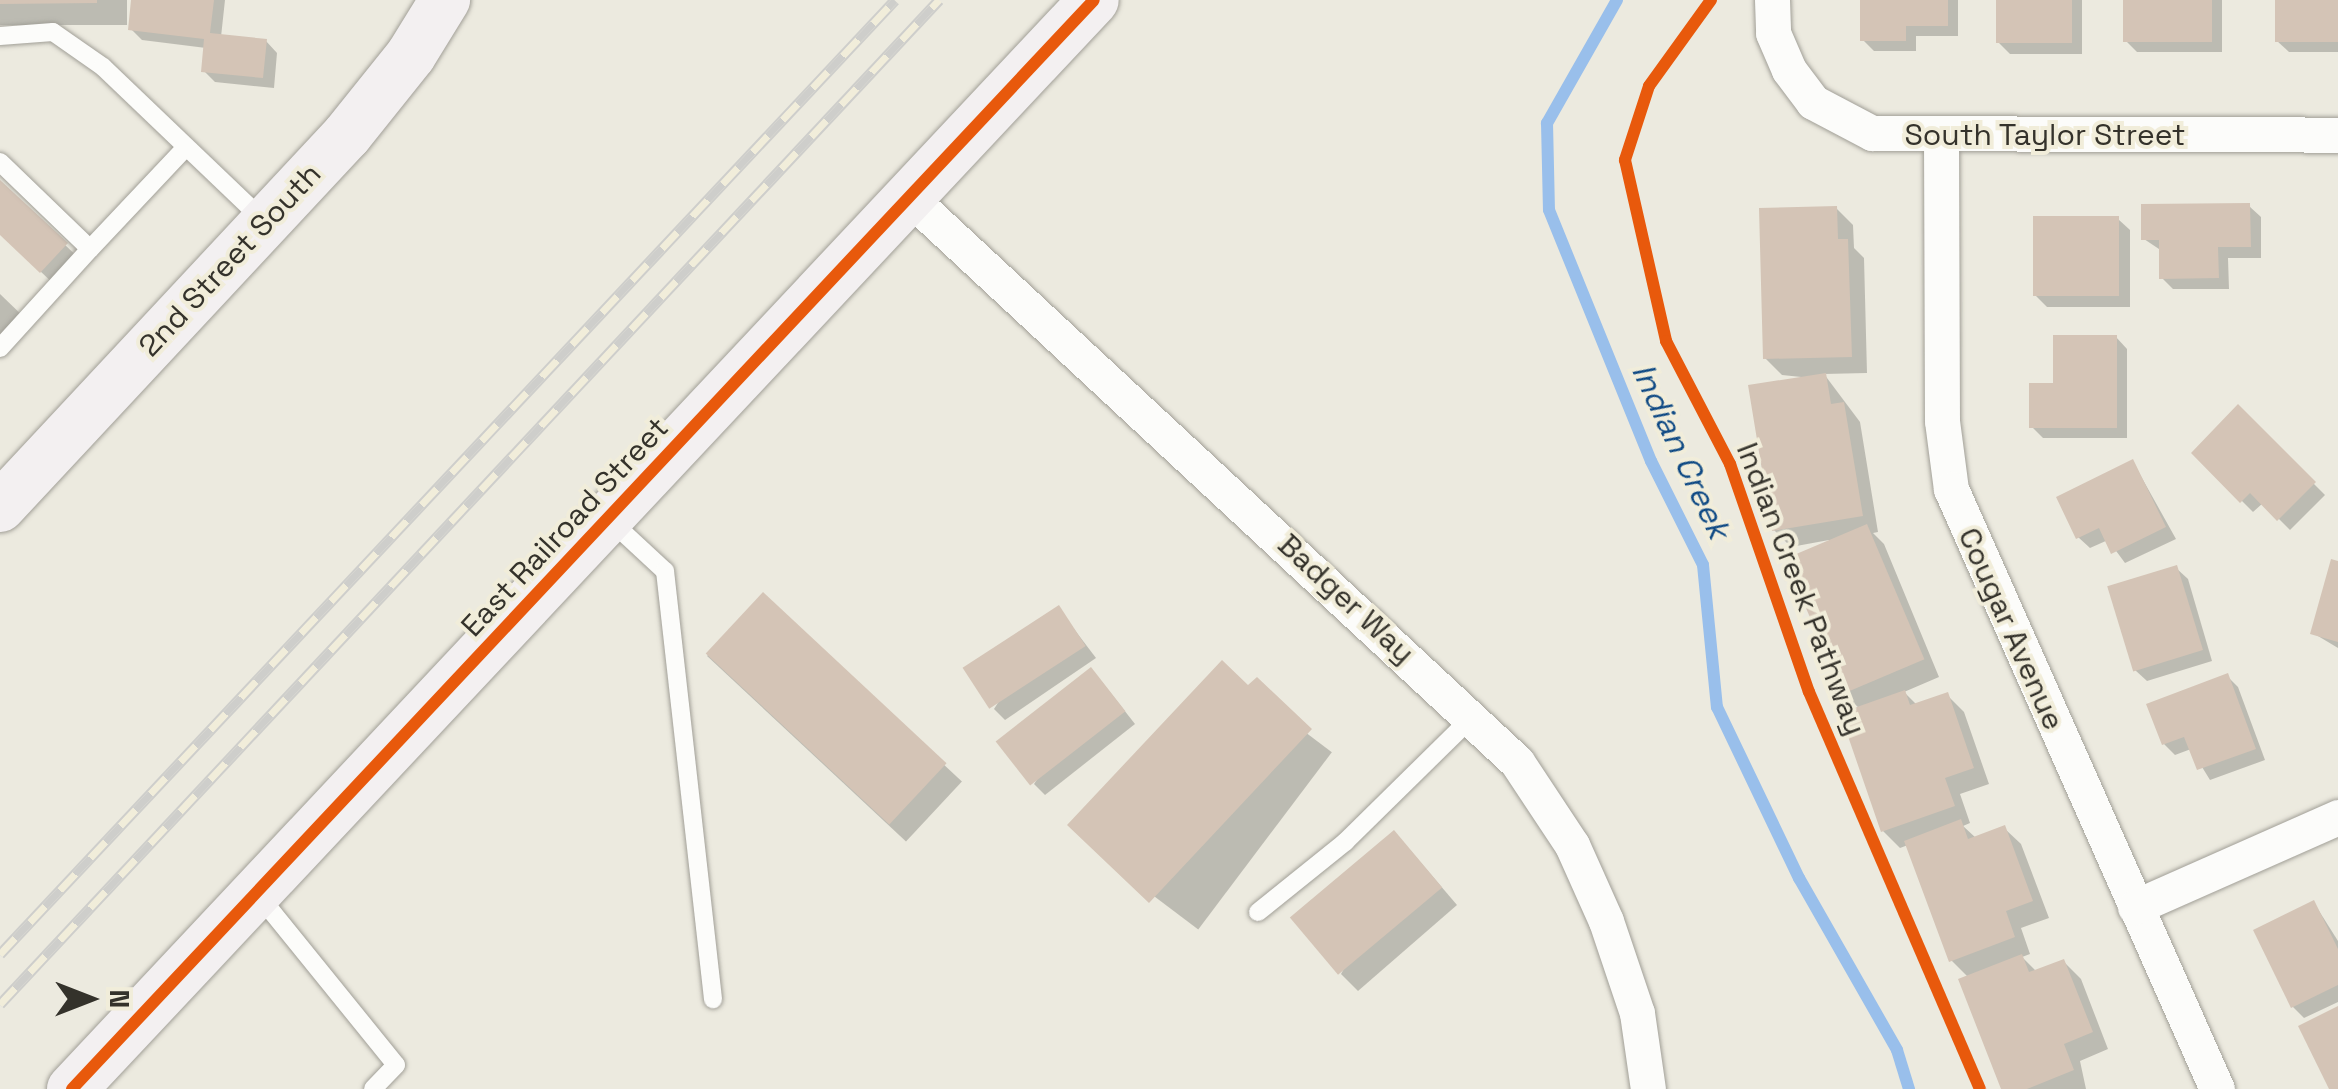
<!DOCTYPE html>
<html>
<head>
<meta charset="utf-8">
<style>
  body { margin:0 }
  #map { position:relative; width:2338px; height:1089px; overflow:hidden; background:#eceadf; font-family:"Space Grotesk",sans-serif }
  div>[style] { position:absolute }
  .shadow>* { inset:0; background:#0003; transform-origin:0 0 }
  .stream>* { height:12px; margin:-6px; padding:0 6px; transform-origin:6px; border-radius:6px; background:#99bfeb }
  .building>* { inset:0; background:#d4c4b6; transform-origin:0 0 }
  .roads { filter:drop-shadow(0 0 2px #a19f97) drop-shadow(0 0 2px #a19f97) }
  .lane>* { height:18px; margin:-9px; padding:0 9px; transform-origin:9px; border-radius:9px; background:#fcfcfa }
  .street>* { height:35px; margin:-17.5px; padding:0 17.5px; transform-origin:17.5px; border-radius:17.5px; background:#fcfcfa }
  .secondary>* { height:50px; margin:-25px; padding:0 25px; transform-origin:25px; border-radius:25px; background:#f3f0f1 }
  .rail>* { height:11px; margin-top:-5.5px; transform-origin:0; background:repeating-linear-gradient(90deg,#f1edda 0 22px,#cececb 0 44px); box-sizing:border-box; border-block:2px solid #cececb }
  .cycleway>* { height:12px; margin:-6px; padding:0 6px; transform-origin:6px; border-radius:6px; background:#e8590c }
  span { translate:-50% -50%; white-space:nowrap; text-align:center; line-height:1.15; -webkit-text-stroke:8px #f1edda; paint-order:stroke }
  .street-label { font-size:30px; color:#34322b }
  .water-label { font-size:32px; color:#0e4984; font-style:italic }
  .north { position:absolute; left:40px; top:949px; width:100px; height:100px; -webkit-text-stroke:8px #f1edda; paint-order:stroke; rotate:90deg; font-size:28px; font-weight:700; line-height:40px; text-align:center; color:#34322b }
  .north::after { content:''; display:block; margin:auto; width:35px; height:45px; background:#34322b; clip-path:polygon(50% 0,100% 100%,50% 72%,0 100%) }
</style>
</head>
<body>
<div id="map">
  <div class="shadow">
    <div style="left:0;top:0;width:127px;height:25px"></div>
    <div style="clip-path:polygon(134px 0,225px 0,221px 37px,266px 41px,277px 53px,274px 88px,215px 82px,204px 71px,206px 48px,142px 40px,131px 29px)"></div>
    <div style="clip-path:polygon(1863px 0,1958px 0,1958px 36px,1916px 36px,1916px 51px,1874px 51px,1863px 40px)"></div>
    <div style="clip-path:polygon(1998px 0,2082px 0,2082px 54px,2010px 54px,1998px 42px)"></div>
    <div style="clip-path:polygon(2126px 0,2222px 0,2222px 52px,2137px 52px,2126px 41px)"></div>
    <div style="clip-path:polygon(2277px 0,2338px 0,2338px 52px,2289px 52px,2277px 41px)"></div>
    <div style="clip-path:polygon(0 183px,83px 262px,58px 288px,0 233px)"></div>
    <div style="clip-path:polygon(2249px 206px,2261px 217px,2261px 258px,2228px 258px,2229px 289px,2173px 289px,2162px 278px,2162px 251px,2144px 239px)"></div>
    <div style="clip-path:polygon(1836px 208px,1853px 225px,1854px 248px,1864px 258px,1867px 373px,1824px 374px,1860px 422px,1878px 532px,1873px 533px,1884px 544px,1939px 677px,1904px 692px,1918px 706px,1947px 695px,1964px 712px,1989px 784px,1960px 794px,1970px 823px,1963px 826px,1976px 838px,2004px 828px,2021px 844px,2049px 918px,2021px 928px,2030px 954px,2022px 957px,2037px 972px,2064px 962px,2081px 979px,2108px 1049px,2080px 1061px,2086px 1089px,2004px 1089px,1968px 977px,1951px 960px,1908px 845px,1900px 848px,1883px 831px,1859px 708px,1844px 694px,1829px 540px,1791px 547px,1774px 530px,1811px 378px,1782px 375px,1765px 358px)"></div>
    <div style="clip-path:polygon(2118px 219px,2130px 230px,2130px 307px,2047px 307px,2035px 295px)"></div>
    <div style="clip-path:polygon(0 294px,27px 320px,0 349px)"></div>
    <div style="clip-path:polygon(2116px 337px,2127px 349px,2127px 438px,2043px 438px,2032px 427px,2055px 385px)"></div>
    <div style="clip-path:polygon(2238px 408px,2325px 495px,2290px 530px,2263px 503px,2253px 512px,2194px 453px)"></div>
    <div style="clip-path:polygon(2133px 462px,2176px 539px,2125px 563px,2108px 540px,2090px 548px,2078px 537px)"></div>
    <div style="clip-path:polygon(2338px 563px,2338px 648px,2313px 633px)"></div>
    <div style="clip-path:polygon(2176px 568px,2188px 579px,2212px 661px,2147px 681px,2135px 670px)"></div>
    <div style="left:763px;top:596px;width:272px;height:82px;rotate:43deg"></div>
    <div style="clip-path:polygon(1058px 608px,1096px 658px,1005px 720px,994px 709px)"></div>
    <div style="clip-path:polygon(2227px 676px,2238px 687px,2265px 760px,2210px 780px,2191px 749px,2175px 755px,2164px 744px)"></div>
    <div style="clip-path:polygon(1102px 682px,1135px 724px,1045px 795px,1034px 784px)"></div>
    <div style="left:1248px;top:689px;width:105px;height:222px;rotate:37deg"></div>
    <div style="clip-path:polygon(1410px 850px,1457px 905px,1358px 991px,1341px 974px)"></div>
    <div style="clip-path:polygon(2314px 903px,2338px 941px,2338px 1002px,2304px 1018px,2293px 1007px)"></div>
  </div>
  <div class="stream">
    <div style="left:1617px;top:0;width:142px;rotate:119.6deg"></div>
    <div style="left:1547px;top:123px;width:87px;rotate:88.7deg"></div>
    <div style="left:1549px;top:210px;width:271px;rotate:67.9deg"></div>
    <div style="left:1651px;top:461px;width:116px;rotate:63.4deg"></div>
    <div style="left:1703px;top:565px;width:143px;rotate:84.4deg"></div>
    <div style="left:1717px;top:707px;width:190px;rotate:64.4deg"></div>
    <div style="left:1799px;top:878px;width:198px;rotate:60.3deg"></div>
    <div style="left:1897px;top:1050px;width:41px;rotate:72.9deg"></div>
  </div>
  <div class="building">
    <div style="clip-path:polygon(0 0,97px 0,97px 3px,0 4px)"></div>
    <div style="clip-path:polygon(131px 0,214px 0,210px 33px,267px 39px,263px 78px,201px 72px,204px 39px,128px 30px)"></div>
    <div style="clip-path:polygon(1860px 0,1948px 0,1948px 26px,1906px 26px,1906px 41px,1860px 41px)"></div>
    <div style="left:1996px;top:0;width:76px;height:43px"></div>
    <div style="left:2123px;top:0;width:89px;height:42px"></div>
    <div style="left:2275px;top:0;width:63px;height:42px"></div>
    <div style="clip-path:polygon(0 180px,68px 243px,40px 273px,0 235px)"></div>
    <div style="clip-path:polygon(2250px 203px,2251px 247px,2218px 247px,2219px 278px,2159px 279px,2159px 240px,2141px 240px,2141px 204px)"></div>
    <div style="clip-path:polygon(1837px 206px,1838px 239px,1848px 239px,1852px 357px,1763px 359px,1759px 208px)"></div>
    <div style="left:2033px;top:216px;width:86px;height:80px"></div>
    <div style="clip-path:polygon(2053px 335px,2117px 335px,2117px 428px,2029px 428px,2029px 383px,2053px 383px)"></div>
    <div style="clip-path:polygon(1826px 373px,1831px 404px,1844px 402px,1863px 516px,1772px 531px,1748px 385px)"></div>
    <div style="clip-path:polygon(2238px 404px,2316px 482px,2277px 521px,2250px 493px,2240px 503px,2191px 453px)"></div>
    <div style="clip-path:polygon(2133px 459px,2166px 527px,2111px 554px,2099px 528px,2076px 539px,2056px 497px)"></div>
    <div style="left:1867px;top:524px;width:147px;height:89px;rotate:67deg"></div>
    <div style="clip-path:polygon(2331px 559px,2338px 561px,2338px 642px,2310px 634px)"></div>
    <div style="left:2177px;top:565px;width:89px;height:73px;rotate:73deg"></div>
    <div style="left:763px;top:592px;width:251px;height:84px;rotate:43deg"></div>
    <div style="left:1059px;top:605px;width:49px;height:115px;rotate:57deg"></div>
    <div style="clip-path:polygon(1222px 660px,1248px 685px,1257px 677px,1312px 729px,1149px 903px,1067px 825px)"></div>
    <div style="left:1091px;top:667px;width:56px;height:121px;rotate:52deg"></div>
    <div style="clip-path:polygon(2228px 673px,2256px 749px,2197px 770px,2184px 737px,2162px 745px,2146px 704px)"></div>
    <div style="clip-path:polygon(1905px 690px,1910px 705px,1948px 692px,1974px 768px,1945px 778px,1955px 806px,1881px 832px,1840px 713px)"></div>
    <div style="clip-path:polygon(1961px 819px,1968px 839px,2005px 825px,2033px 901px,2006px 911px,2015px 937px,1949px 962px,1904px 841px)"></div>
    <div style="left:1394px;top:830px;width:75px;height:136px;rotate:50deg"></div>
    <div style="clip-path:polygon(2314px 900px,2338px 949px,2338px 985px,2291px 1008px,2253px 930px)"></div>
    <div style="clip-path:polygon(2022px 954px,2029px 972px,2064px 959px,2093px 1032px,2064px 1044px,2074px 1070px,2027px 1089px,2001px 1089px,1958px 979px)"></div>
    <div style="clip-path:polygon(2338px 1006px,2338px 1089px,2329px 1089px,2298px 1026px)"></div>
  </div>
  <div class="roads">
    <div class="lane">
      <div style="left:0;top:36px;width:53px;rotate:-4.3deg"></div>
      <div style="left:53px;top:32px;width:61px;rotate:35deg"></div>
      <div style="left:103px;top:67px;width:224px;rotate:43.7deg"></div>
      <div style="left:0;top:162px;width:125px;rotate:44deg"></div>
      <div style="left:90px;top:249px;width:134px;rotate:132.3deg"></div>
      <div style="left:90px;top:249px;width:140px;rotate:-46.7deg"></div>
      <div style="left:612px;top:522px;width:72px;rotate:42.8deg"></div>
      <div style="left:665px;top:571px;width:431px;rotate:83.6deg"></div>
      <div style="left:260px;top:897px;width:216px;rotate:51deg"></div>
      <div style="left:396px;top:1065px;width:33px;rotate:134deg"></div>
      <div style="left:1258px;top:912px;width:112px;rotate:-38.8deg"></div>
      <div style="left:1345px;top:842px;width:180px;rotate:-44.5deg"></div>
    </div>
    <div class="street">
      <div style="left:1772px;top:0;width:33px;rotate:88deg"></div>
      <div style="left:1773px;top:33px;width:40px;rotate:66.6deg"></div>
      <div style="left:1789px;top:70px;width:40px;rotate:53deg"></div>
      <div style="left:1813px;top:102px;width:67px;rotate:27.7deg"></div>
      <div style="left:1872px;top:133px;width:466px;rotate:0.2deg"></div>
      <div style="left:1941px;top:138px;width:283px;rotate:89.8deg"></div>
      <div style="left:1942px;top:421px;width:69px;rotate:82.5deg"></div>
      <div style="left:1951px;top:489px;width:656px;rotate:66.09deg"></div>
      <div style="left:909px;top:197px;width:830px;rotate:42.9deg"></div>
      <div style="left:1517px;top:762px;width:100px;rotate:56.5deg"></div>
      <div style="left:1572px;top:845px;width:83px;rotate:65.9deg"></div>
      <div style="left:1606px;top:921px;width:97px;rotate:71.4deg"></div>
      <div style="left:1637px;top:1013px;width:77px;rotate:81.8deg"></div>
      <div style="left:2135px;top:907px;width:222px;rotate:-23.9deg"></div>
    </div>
    <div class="secondary">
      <div style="left:0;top:507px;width:509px;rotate:-46.99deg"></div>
      <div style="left:347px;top:135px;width:102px;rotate:-51.3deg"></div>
      <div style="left:411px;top:55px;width:65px;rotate:-58.3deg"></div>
      <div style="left:72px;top:1089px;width:1493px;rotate:-46.82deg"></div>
    </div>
  </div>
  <div class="rail">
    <div style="left:0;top:954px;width:1308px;rotate:-46.83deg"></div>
    <div style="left:0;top:1004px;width:1375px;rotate:-46.92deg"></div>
  </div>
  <div class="cycleway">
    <div style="left:1711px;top:0;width:106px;rotate:125.8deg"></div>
    <div style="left:1649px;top:86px;width:78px;rotate:108deg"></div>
    <div style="left:1625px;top:160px;width:186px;rotate:77.2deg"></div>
    <div style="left:1666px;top:341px;width:139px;rotate:62.5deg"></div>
    <div style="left:1730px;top:464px;width:241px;rotate:70.9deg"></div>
    <div style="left:1809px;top:692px;width:432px;rotate:66.7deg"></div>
    <div style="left:72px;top:1089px;width:1493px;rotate:-46.82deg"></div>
  </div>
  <div class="street-label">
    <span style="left:2045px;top:135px">South Taylor Street</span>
    <span style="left:230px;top:260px;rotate:-47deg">2nd Street South</span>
    <span style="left:565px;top:527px;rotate:-47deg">East Railroad Street</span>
    <span style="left:1801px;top:589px;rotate:69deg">Indian Creek Pathway</span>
    <span style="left:1346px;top:599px;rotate:43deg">Badger Way</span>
    <span style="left:2011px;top:629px;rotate:66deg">Cougar Avenue</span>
  </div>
  <div class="water-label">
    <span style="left:1681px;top:451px;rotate:65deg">Indian Creek</span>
  </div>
  <div class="north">N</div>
</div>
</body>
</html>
